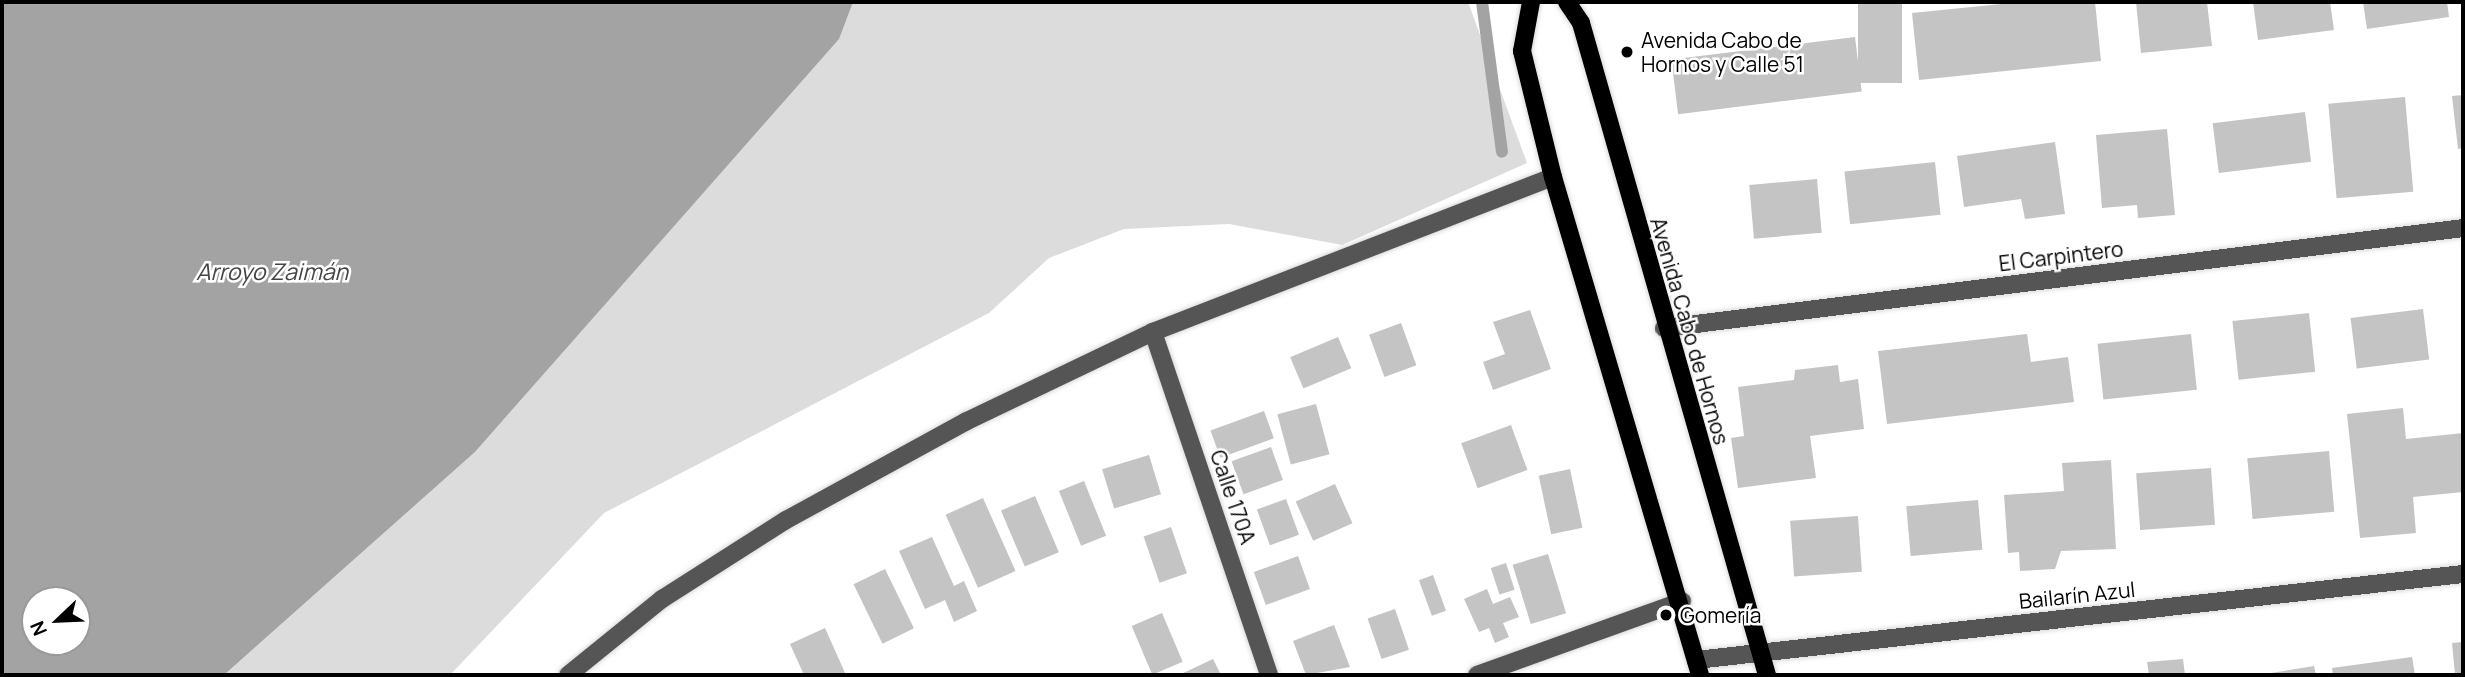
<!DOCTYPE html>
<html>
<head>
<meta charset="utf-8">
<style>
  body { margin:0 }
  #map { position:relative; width:2465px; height:677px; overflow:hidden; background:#fff; font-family:Manrope,sans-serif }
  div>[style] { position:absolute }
  .green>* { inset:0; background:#dcdcdc }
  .water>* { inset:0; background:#a3a3a3 }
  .stream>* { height:12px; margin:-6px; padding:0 6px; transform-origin:6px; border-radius:6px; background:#a3a3a3 }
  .building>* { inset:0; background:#c4c4c4; transform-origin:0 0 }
  .roads { filter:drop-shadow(0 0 2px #dbdbdb) drop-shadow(0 0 2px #dbdbdb) }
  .minor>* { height:18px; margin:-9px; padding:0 9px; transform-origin:9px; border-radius:9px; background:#555 }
  .major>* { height:18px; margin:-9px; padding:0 9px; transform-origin:9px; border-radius:9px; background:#000 }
  .dots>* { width:19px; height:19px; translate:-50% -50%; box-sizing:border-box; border:4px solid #fff; border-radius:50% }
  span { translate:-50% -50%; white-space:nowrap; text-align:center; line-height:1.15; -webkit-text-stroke:5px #fff; paint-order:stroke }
  .poi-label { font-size:21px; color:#000 }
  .left { translate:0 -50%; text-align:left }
  .street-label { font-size:21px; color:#000 }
  .water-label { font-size:23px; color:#444; font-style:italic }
  .frame { position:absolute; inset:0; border:4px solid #000; pointer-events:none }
  .north { position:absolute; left:21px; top:586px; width:70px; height:70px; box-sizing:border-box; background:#fff; border:2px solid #999; border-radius:50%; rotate:247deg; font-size:19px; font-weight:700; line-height:28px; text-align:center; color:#000 }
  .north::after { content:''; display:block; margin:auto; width:24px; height:32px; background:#000; clip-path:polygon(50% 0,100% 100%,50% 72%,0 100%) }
</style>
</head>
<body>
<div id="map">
  <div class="green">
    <div style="clip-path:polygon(853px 2px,1468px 2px,1527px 163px,1342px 245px,1229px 224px,1124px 229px,1049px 258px,989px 313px,604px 513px,450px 675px,224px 675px,475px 452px,838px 39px)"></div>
  </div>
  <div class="water">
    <div style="clip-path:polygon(evenodd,2px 2px,853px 2px,839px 39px,475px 452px,224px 675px,2px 675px,2px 2px,35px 600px,77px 600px,77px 642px,35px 642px,35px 600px)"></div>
  </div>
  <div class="stream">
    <div style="left:1482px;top:2px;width:151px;rotate:82.4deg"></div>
  </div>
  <div class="building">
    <div style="left:1858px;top:2px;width:44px;height:81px"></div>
    <div style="clip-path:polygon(2021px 2px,2095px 2px,2101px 61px,1919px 80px,1912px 13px)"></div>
    <div style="clip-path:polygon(2136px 2px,2207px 2px,2212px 46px,2141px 53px)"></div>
    <div style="clip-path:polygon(2253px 2px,2330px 2px,2334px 30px,2258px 40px)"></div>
    <div style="clip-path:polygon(2363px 2px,2447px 2px,2449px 17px,2367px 29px)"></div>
    <div style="left:1855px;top:37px;width:55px;height:185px;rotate:83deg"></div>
    <div style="clip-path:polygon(2463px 95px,2463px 148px,2458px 149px,2452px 96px)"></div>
    <div style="left:2405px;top:97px;width:95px;height:77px;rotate:85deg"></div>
    <div style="left:2305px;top:112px;width:50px;height:93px;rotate:83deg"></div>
    <div style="clip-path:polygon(2167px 129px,2175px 215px,2138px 218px,2137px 205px,2102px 208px,2096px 135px)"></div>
    <div style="clip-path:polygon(2055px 142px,2065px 214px,2025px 219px,2021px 199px,1964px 207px,1957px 156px)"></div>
    <div style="left:1935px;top:162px;width:53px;height:91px;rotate:84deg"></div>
    <div style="left:1817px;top:179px;width:54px;height:68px;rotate:85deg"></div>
    <div style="left:2423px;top:309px;width:51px;height:73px;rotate:83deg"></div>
    <div style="clip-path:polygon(1530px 310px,1551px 369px,1493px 390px,1483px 362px,1505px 354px,1493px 322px)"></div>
    <div style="left:2309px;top:313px;width:59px;height:77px;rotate:84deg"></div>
    <div style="left:1401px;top:323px;width:45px;height:34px;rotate:70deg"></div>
    <div style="clip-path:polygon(2027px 334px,2031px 362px,2068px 357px,2074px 402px,1887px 424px,1878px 351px)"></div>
    <div style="left:2191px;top:334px;width:56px;height:94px;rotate:84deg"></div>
    <div style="left:1338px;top:337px;width:34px;height:52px;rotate:67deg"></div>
    <div style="clip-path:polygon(1838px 365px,1840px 382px,1858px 379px,1864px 429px,1810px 436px,1816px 478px,1738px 488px,1731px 438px,1744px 436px,1738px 387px,1794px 380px,1795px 370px)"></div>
    <div style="left:1316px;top:404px;width:52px;height:40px;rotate:75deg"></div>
    <div style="clip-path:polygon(2403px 408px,2406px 439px,2463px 433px,2463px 492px,2413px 497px,2416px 533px,2360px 538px,2347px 414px)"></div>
    <div style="left:1264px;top:411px;width:29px;height:57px;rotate:70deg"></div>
    <div style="left:1511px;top:425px;width:48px;height:53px;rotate:70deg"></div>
    <div style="left:1271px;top:447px;width:35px;height:42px;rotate:70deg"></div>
    <div style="left:2329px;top:451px;width:61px;height:82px;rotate:85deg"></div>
    <div style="left:1149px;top:455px;width:41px;height:49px;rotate:73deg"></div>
    <div style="clip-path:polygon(2111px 460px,2116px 549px,2061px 551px,2055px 569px,2020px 571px,2019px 552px,2008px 553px,2004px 495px,2064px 491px,2062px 463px)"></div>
    <div style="left:2211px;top:468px;width:57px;height:75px;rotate:86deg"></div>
    <div style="left:1570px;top:469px;width:60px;height:32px;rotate:78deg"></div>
    <div style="left:1084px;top:481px;width:59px;height:27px;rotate:68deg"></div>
    <div style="left:1335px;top:484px;width:43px;height:43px;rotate:66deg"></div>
    <div style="left:1035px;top:496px;width:61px;height:37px;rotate:67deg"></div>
    <div style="left:983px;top:498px;width:80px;height:41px;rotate:66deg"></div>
    <div style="left:1286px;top:499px;width:38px;height:31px;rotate:70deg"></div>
    <div style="left:1978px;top:500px;width:50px;height:72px;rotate:85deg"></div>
    <div style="left:1858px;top:516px;width:56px;height:68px;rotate:86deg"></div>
    <div style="left:1171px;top:527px;width:49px;height:29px;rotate:71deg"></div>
    <div style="clip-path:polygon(932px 537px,954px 586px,964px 581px,977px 611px,954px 622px,945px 600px,925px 609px,899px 551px)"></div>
    <div style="left:1548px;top:554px;width:62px;height:37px;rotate:73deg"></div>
    <div style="left:1298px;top:556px;width:35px;height:47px;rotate:70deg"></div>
    <div style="left:1506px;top:563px;width:28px;height:16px;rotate:72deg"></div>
    <div style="left:885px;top:569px;width:66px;height:35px;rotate:64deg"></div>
    <div style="left:1433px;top:575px;width:38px;height:15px;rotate:70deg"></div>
    <div style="clip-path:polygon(1487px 589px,1493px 604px,1510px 597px,1519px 617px,1503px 623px,1509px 637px,1495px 643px,1489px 628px,1479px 632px,1464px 599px)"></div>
    <div style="left:1395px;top:609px;width:43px;height:29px;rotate:71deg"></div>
    <div style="left:1162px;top:613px;width:53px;height:33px;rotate:67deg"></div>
    <div style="clip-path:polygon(1334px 625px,1350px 667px,1306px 675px,1293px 641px)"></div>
    <div style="clip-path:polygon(825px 628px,846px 675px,804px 675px,790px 644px)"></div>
    <div style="clip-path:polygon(2463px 642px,2463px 675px,2455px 675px,2452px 643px)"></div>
    <div style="clip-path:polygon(2412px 657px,2415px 675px,2333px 675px,2332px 668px)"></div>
    <div style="clip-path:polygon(1213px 659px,1221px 675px,1179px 675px)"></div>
    <div style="clip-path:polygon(2183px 659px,2185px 675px,2149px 675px,2147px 662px)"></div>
    <div style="clip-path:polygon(2314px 666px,2316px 675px,2265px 675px,2265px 674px)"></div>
  </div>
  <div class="roads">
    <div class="minor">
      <div style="left:1664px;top:328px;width:805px;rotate:-7.13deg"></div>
      <div style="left:1153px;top:332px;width:362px;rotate:71.3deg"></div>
      <div style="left:1696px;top:660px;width:772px;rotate:-6.4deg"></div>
      <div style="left:568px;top:675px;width:121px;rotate:-39deg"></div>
      <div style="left:662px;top:599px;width:147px;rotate:-32.5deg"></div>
      <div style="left:786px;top:520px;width:206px;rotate:-28.7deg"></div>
      <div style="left:967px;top:421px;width:206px;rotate:-25.6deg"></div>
      <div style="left:1153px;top:332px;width:429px;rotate:-21.2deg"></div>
      <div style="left:1477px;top:675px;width:218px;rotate:-19.8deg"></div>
    </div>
    <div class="major">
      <div style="left:1531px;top:2px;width:50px;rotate:100.4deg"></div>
      <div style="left:1522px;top:51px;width:130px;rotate:76.2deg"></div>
      <div style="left:1553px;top:177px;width:519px;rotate:73.55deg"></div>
      <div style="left:1567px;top:2px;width:25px;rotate:56deg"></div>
      <div style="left:1581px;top:23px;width:678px;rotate:74.08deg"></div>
    </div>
  </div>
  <div class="dots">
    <div style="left:1627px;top:52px;background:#000"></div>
    <div style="left:1666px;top:615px;background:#000"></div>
  </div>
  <div class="poi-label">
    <span class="left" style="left:1641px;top:52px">Avenida Cabo de<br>Hornos y Calle 51</span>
    <span class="left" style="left:1680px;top:615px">Gomería</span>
  </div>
  <div class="street-label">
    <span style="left:2061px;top:256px;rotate:-7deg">El Carpintero</span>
    <span style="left:1690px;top:331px;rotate:74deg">Avenida Cabo de Hornos</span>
    <span style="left:1233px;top:497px;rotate:71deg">Calle 170A</span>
    <span style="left:2077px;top:595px;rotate:-6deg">Bailarín Azul</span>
  </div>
  <div class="water-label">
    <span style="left:272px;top:271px">Arroyo Zaimán</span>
  </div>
  <div class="frame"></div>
  <div class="north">N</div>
</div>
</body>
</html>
